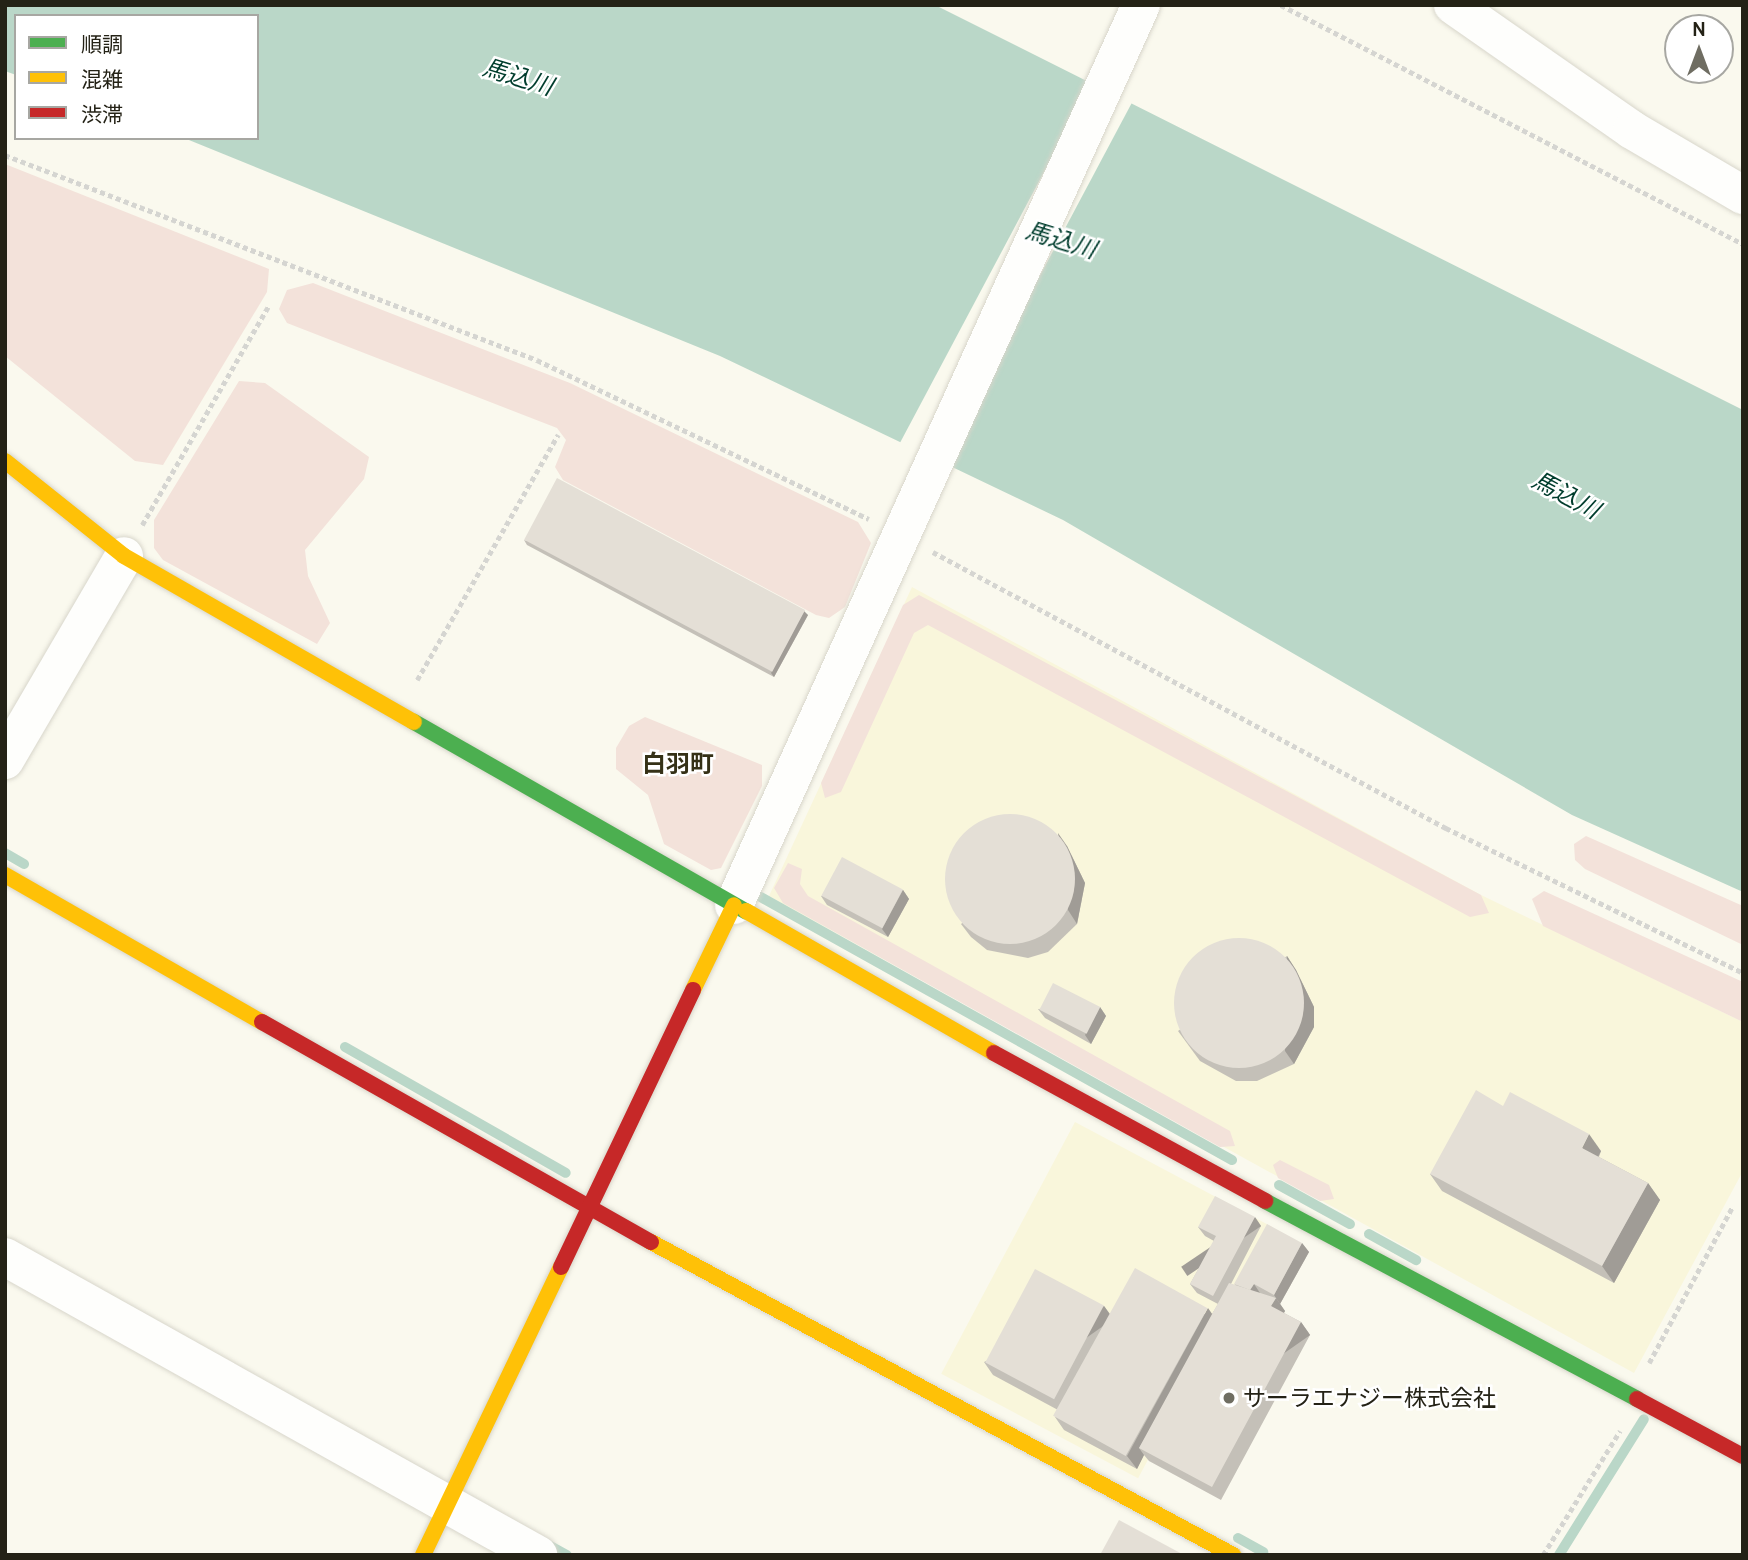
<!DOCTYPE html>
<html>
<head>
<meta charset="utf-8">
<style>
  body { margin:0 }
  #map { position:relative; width:1748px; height:1560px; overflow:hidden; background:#faf9ee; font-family:Cabin,"Noto Sans JP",sans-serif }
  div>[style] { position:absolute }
  .built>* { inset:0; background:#f9f6db; transform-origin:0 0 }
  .green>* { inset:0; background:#f3e2da }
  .water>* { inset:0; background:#bad7c8 }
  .pier>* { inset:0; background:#faf9ee; transform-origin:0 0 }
  .stream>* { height:10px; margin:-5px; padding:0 5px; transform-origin:5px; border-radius:5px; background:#bad7c8 }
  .path>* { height:4.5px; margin-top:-2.25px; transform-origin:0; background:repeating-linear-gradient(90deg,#d5d5d1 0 5px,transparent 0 8.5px) }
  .roads { filter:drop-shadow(0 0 2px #d8d6cb) drop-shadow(0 0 2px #d8d6cb) }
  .street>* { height:38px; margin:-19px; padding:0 19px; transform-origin:19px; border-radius:19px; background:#fefefc }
  .fast>* { height:16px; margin:-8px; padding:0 8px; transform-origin:8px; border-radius:8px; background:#4caf50 }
  .slow>* { height:16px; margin:-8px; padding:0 8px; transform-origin:8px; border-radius:8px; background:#ffc107 }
  .jam>* { height:16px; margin:-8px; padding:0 8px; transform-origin:8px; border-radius:8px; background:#c62828 }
  .wall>* { inset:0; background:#c4c0b8 }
  .shaded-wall>* { inset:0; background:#a09c96; transform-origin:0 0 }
  .building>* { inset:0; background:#e4dfd6; transform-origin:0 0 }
  .round { border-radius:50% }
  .dots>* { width:19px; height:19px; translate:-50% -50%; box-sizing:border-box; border:4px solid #fff; border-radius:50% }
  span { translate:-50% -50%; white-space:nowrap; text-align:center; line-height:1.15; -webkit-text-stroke:5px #fff; paint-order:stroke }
  .poi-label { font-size:23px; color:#242216 }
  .left { translate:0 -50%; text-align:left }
  .water-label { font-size:24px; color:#003d2d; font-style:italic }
  .neighbourhood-label { font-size:24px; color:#353117; font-weight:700 }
  .frame { position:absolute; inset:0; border:7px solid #242216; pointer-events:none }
  .legend { position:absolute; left:14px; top:14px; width:245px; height:126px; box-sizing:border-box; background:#fff; border:2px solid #a7a7a2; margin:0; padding:9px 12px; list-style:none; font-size:21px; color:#242216 }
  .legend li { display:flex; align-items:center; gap:14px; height:35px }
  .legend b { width:35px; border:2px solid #a7a7a2 }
  .north { position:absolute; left:1664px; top:14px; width:70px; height:70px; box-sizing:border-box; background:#fff; border:2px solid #a7a7a2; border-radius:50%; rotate:0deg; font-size:19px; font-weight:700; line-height:28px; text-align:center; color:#242216 }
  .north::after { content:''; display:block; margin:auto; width:24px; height:32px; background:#6f6d62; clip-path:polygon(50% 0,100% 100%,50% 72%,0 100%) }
</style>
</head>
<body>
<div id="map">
  <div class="built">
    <div style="clip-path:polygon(912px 587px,1481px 895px,1743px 1022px,1743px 1171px,1634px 1373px,769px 896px)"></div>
    <div style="left:1075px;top:1122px;width:223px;height:285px;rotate:28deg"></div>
  </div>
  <div class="green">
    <div style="clip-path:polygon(5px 164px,269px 269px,267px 292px,163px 465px,135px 461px,5px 356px)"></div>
    <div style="clip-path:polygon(313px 283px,570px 383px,858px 522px,871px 543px,845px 607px,829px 618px,816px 615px,563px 480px,555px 467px,566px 440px,557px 428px,287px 323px,279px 309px,287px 290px)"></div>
    <div style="clip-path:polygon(239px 381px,265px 383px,369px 457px,364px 479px,305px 550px,308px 576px,330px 623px,317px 644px,163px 560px,154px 548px,154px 520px)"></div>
    <div style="clip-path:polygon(919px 595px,1481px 895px,1489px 913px,1470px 917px,928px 625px,914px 633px,841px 792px,825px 798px,821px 783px,903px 605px)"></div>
    <div style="clip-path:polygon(645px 717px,762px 765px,762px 786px,721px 868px,711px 870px,664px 844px,648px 795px,616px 769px,616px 748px,629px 726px)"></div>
    <div style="clip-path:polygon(1586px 836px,1743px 906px,1743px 945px,1585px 869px,1575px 860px,1574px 844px)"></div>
    <div style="clip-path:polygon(788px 863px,802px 869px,800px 884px,808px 896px,1230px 1131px,1235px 1146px,1220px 1147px,783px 903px,774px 888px)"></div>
    <div style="clip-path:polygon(1544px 891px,1743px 982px,1743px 1022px,1543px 926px,1532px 899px)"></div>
    <div style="clip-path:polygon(1280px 1160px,1329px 1185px,1334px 1199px,1320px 1201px,1278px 1178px,1273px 1165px)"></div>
  </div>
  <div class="water">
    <div style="clip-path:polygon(5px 5px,935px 5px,1743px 410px,1743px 892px,1572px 815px,1063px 520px,720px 356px,184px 138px,257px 138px,257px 16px,16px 16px,16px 75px,5px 71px)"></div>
  </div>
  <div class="pier">
    <div style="left:1094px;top:78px;width:45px;height:416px;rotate:28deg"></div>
  </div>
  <div class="stream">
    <div style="left:5px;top:853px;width:22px;rotate:30deg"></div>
    <div style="left:757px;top:895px;width:544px;rotate:29.16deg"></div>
    <div style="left:345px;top:1047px;width:254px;rotate:29.7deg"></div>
    <div style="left:1279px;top:1185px;width:81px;rotate:28.8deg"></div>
    <div style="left:1369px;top:1234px;width:54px;rotate:29deg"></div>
    <div style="left:1238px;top:1538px;width:29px;rotate:29deg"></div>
    <div style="left:545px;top:1543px;width:25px;rotate:29deg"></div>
    <div style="left:1559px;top:1555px;width:160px;rotate:-58deg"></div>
  </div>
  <div class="path">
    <div style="left:1281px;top:5px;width:520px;rotate:27.35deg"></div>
    <div style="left:5px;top:155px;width:570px;rotate:21.07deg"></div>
    <div style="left:537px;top:360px;width:368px;rotate:25.6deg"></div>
    <div style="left:142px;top:525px;width:252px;rotate:-60deg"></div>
    <div style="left:933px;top:552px;width:583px;rotate:28.28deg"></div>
    <div style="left:1446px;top:828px;width:331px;rotate:26deg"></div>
    <div style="left:417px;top:680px;width:283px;rotate:-60.1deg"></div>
    <div style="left:1649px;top:1363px;width:178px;rotate:-61.9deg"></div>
    <div style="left:1543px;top:1555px;width:146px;rotate:-58.2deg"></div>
  </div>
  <div class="roads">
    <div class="street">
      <div style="left:1453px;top:5px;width:218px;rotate:34.9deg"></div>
      <div style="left:1632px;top:130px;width:129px;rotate:30.4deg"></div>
      <div style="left:5px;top:760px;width:236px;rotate:-59.7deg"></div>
      <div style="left:734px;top:905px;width:988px;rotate:-65.67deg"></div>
      <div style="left:5px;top:1257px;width:611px;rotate:29.21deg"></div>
    </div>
    <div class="fast">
      <div style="left:414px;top:722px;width:382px;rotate:29.7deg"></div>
      <div style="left:1265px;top:1201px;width:421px;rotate:28deg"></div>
    </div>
    <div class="slow">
      <div style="left:5px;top:461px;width:152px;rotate:38.6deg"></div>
      <div style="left:124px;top:556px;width:334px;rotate:29.8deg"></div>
      <div style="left:5px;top:875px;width:296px;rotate:29.8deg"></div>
      <div style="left:746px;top:911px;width:286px;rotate:29.8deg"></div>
      <div style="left:693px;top:990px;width:94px;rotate:-64.2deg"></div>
      <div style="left:651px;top:1242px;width:661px;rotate:28.27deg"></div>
      <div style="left:423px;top:1555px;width:319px;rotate:-64.4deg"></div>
    </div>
    <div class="jam">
      <div style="left:262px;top:1022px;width:447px;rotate:29.5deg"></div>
      <div style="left:994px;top:1053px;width:309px;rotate:28.6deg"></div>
      <div style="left:561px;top:1267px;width:307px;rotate:-64.5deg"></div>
      <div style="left:1637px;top:1399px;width:120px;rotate:28.3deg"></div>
    </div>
  </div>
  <div class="wall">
    <div style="clip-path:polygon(524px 540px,808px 615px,774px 677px,527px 545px)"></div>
    <div style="clip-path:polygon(1067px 846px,1085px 883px,1077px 924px,1048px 952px,1028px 958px,987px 950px,971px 937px,961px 924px)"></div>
    <div style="clip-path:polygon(903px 890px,909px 899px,888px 937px,827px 905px,821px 896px)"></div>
    <div style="clip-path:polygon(1287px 956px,1296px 970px,1314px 1007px,1314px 1027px,1294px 1064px,1257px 1081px,1236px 1081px,1200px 1061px,1178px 1031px)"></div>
    <div style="clip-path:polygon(1100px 1007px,1106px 1016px,1091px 1044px,1045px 1018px,1038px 1009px)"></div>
    <div style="clip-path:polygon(1601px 1151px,1599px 1157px,1648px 1183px,1660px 1200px,1614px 1283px,1442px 1191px,1430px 1174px)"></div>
    <div style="clip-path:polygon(1261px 1226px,1231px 1284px,1234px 1285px,1302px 1243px,1309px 1252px,1280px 1304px,1285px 1311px,1284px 1313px,1301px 1322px,1310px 1335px,1221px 1500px,1149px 1461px,1144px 1455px,1137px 1469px,1064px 1430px,1055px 1417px,1058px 1410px,993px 1375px,984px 1362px,1104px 1306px,1110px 1314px,1212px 1314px,1218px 1304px,1197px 1293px,1190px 1284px,1214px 1241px,1205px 1236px,1198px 1227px)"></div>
  </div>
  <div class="shaded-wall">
    <div style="clip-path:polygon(804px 611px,808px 615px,774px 677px,771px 673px)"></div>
    <div style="clip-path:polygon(1058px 833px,1067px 846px,1085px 883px,1077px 924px,1068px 910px)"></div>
    <div style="clip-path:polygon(903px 890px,909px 899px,888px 937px,882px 929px)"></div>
    <div style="clip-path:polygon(1287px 956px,1296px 970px,1314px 1007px,1314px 1027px,1294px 1064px,1285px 1051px)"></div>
    <div style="clip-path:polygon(1100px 1007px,1106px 1016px,1091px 1044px,1085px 1035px)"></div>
    <div style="clip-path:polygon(1589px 1134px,1601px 1151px,1594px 1165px,1582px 1148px)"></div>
    <div style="clip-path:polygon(1648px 1183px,1660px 1200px,1614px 1283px,1602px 1266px)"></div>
    <div style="left:1255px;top:1217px;width:11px;height:89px;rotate:56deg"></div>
    <div style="clip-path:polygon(1302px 1243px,1309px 1252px,1280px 1304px,1274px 1295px)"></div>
    <div style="clip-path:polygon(1254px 1284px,1260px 1293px,1249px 1292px)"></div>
    <div style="clip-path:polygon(1276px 1298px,1285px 1311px,1280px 1319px,1271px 1306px)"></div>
    <div style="left:1104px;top:1306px;width:16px;height:106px;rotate:55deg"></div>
    <div style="clip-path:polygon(1208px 1308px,1217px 1321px,1139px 1448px,1144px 1455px,1137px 1469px,1127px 1456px)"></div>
    <div style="left:1301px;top:1322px;width:16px;height:187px;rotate:55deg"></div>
  </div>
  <div class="building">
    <div style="left:557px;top:478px;width:281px;height:70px;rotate:28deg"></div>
    <div class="round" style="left:945px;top:814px;width:130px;height:130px"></div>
    <div style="left:842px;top:857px;width:69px;height:44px;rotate:28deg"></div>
    <div class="round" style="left:1174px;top:938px;width:130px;height:130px"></div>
    <div style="left:1053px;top:983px;width:53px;height:30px;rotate:27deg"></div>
    <div style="clip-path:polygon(1476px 1090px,1503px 1106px,1510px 1092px,1589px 1134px,1582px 1148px,1648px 1183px,1602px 1266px,1430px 1174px)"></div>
    <div style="clip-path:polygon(1215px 1196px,1255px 1217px,1213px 1296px,1190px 1284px,1216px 1236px,1198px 1227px)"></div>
    <div style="clip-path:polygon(1267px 1224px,1302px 1243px,1274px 1295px,1254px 1284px,1250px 1290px,1234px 1284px)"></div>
    <div style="left:1135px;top:1268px;width:83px;height:169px;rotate:29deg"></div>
    <div style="left:1035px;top:1269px;width:78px;height:106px;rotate:28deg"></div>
    <div style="clip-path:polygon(1229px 1283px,1276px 1298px,1271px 1306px,1301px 1322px,1212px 1487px,1139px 1448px)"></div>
    <div style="clip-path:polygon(1119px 1520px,1184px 1555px,1100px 1555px)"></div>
  </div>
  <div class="dots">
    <div style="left:1229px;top:1398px;background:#6f6d62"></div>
  </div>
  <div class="poi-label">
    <span class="left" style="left:1243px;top:1398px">サーラエナジー株式会社</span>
  </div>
  <div class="water-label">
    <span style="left:518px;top:77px;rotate:17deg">馬込川</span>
    <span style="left:1061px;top:240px;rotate:17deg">馬込川</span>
    <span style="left:1566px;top:495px;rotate:28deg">馬込川</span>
  </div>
  <div class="neighbourhood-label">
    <span style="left:678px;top:764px">白羽町</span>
  </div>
  <div class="frame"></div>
  <ul class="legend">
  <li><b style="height:9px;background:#4caf50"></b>順調</li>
  <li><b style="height:9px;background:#ffc107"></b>混雑</li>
  <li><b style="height:9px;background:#c62828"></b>渋滞</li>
  </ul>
  <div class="north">N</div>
</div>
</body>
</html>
